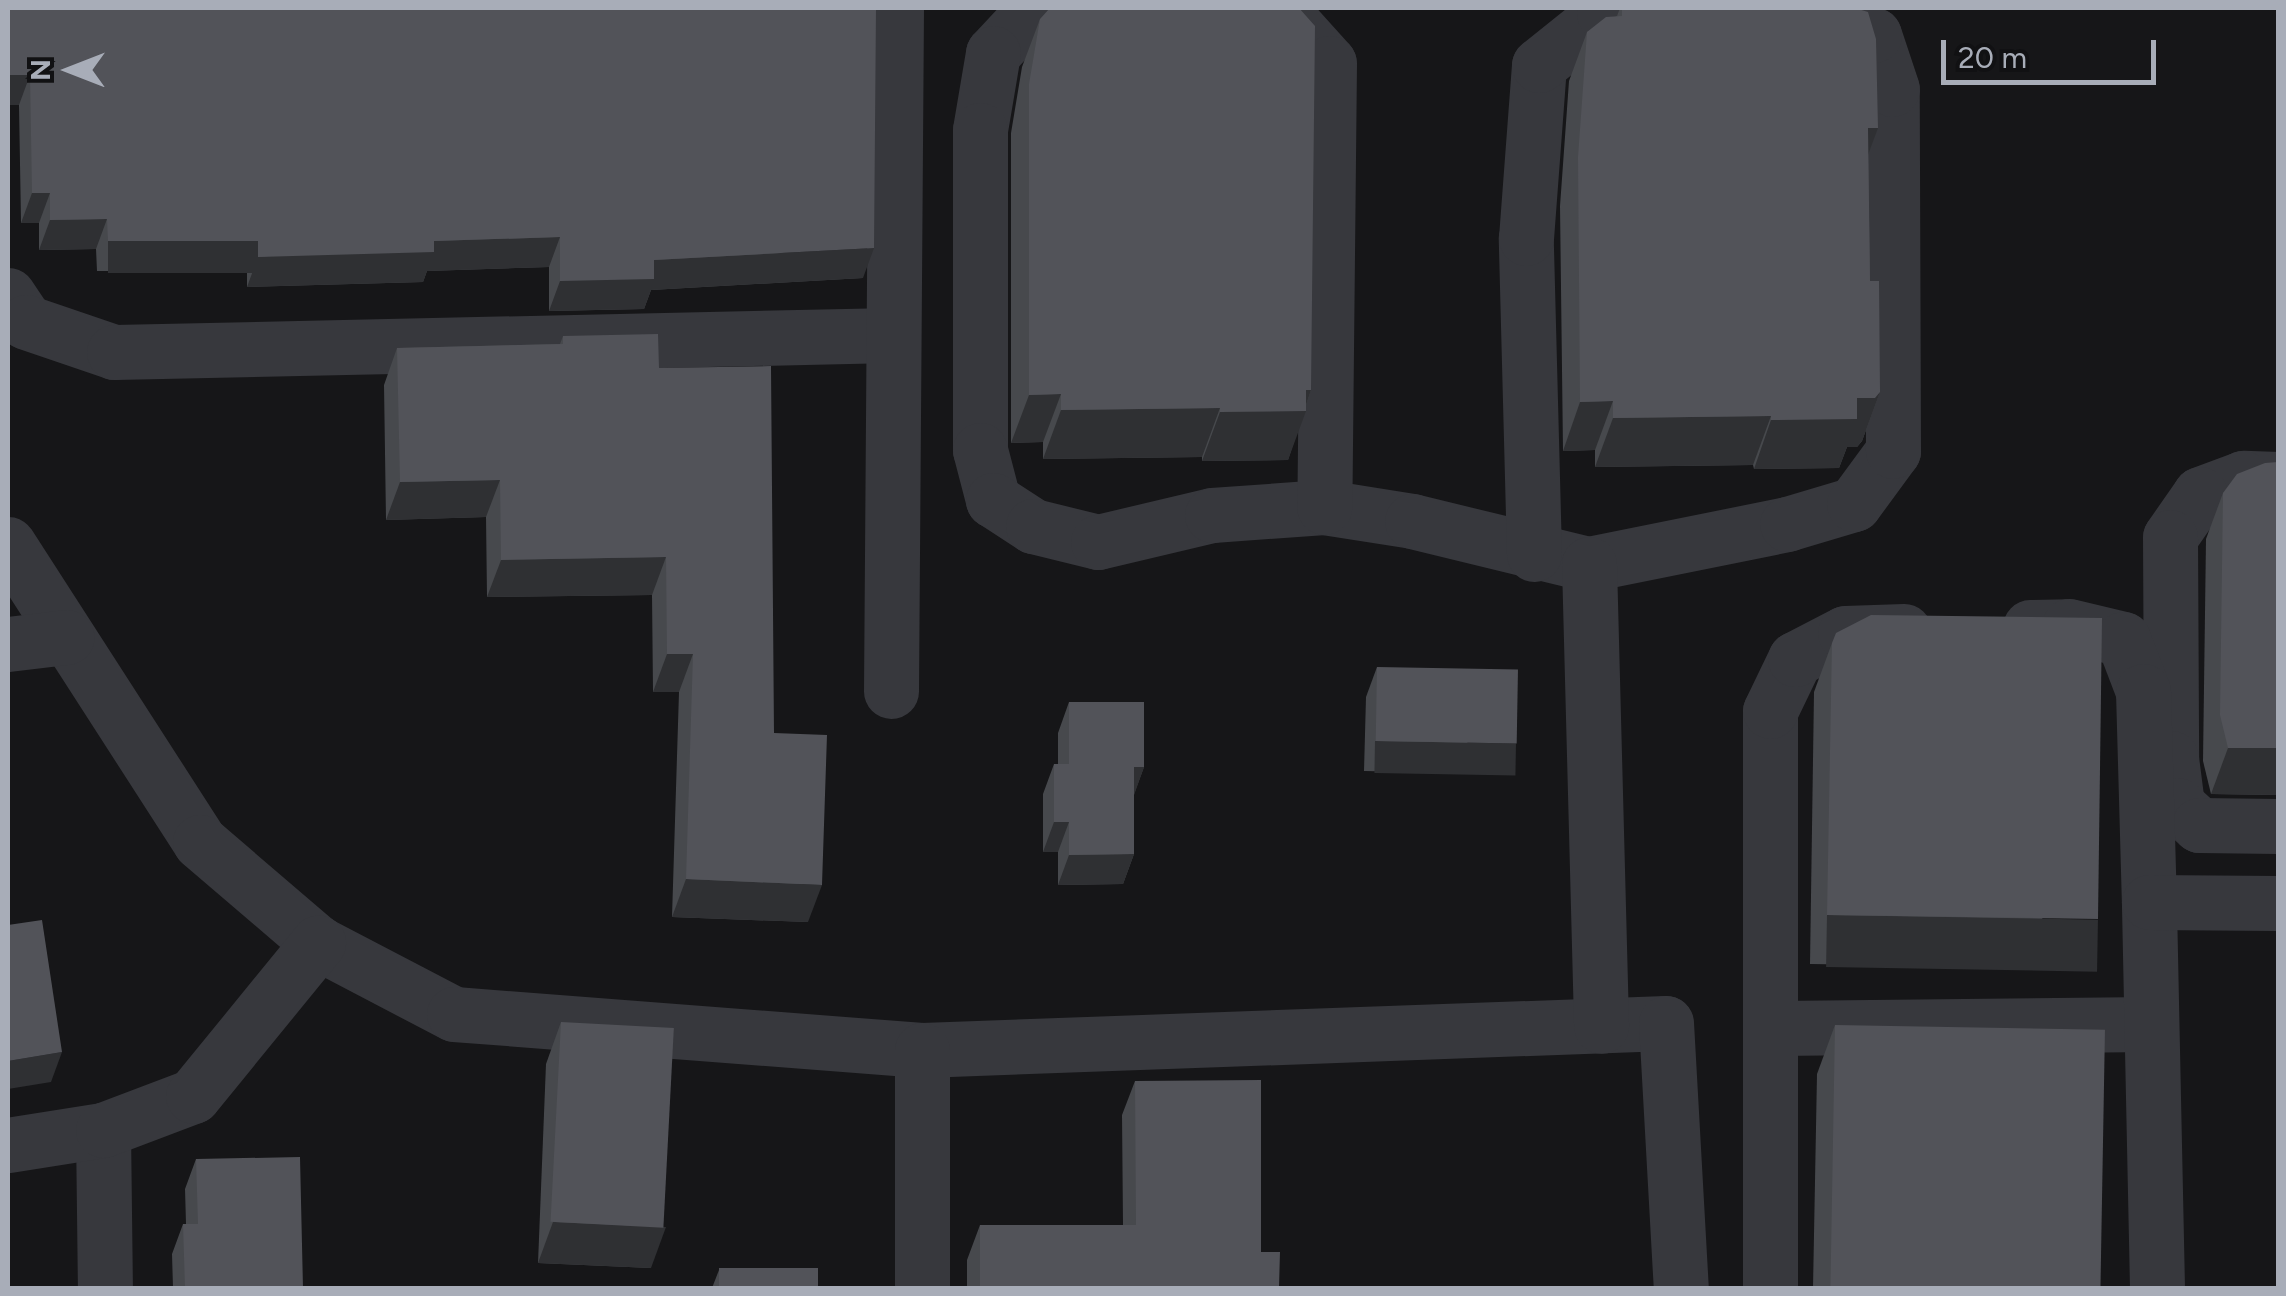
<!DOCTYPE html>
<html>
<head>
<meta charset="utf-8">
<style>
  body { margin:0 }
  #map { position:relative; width:2286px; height:1296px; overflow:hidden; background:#161618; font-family:Figtree,sans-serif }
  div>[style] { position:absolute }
  .minor>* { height:55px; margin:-27.5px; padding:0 27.5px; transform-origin:27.5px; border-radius:27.5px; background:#37383d }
  .wall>* { inset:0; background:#47494d }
  .shaded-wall>* { inset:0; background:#2f3033; transform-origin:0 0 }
  .building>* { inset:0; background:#525359; transform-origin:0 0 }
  span { translate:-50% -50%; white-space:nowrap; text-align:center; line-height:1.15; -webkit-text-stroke:8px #111113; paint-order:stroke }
  .frame { position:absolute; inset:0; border:10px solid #a8adb8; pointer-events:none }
  .north { position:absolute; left:20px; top:20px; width:100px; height:100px; -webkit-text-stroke:8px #111113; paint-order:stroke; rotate:270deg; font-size:28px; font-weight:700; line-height:40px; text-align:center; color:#a8adb8 }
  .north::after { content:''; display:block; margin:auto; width:35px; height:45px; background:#a8adb8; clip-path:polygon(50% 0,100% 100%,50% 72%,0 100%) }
  .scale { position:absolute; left:1941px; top:40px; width:215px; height:45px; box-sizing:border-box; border:5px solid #a8adb8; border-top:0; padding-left:12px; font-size:30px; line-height:35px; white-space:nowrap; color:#a8adb8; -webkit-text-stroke:8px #111113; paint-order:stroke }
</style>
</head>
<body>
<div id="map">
  <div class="minor">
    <div style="left:1113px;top:22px;width:92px;rotate:179.4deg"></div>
    <div style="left:1021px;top:23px;width:41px;rotate:133deg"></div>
    <div style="left:993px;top:53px;width:78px;rotate:99.6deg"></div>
    <div style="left:980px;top:130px;width:320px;rotate:90deg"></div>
    <div style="left:980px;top:450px;width:52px;rotate:75.4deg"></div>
    <div style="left:993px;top:500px;width:48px;rotate:33deg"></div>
    <div style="left:1033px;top:526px;width:67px;rotate:13.8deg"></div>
    <div style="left:1098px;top:542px;width:117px;rotate:-13.3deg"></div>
    <div style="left:1212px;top:515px;width:112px;rotate:-4.1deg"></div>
    <div style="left:1324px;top:507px;width:89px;rotate:9deg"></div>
    <div style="left:1412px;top:521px;width:182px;rotate:13.7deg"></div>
    <div style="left:1589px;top:564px;width:202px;rotate:-11.4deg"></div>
    <div style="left:1787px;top:524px;width:70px;rotate:-16.6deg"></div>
    <div style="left:1854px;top:504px;width:66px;rotate:-53.7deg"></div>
    <div style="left:1893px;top:451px;width:362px;rotate:-90.2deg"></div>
    <div style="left:1892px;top:89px;width:57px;rotate:-108.4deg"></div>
    <div style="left:1874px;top:35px;width:44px;rotate:-161.6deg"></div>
    <div style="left:1832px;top:21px;width:21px;rotate:-177deg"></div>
    <div style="left:1254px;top:22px;width:40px;rotate:2.9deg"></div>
    <div style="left:1294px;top:24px;width:52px;rotate:48.1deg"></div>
    <div style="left:1329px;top:63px;width:444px;rotate:90.6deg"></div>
    <div style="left:8px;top:295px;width:32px;rotate:56deg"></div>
    <div style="left:26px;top:322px;width:93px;rotate:18.8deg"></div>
    <div style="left:114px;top:352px;width:779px;rotate:-1.25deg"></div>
    <div style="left:2278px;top:479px;width:35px;rotate:-178deg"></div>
    <div style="left:2243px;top:478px;width:46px;rotate:159.6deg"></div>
    <div style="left:2200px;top:494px;width:52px;rotate:124.9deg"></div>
    <div style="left:2170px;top:537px;width:221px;rotate:89.7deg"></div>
    <div style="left:2171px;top:758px;width:47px;rotate:82.7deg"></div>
    <div style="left:2177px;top:805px;width:30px;rotate:42deg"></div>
    <div style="left:2199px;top:825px;width:79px;rotate:0.7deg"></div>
    <div style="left:8px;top:544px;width:354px;rotate:57.2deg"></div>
    <div style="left:200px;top:842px;width:155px;rotate:40.6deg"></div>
    <div style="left:318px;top:943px;width:153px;rotate:27.6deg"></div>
    <div style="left:454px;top:1014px;width:469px;rotate:4.4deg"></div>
    <div style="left:922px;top:1050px;width:744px;rotate:-2.08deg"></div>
    <div style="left:1666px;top:1023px;width:265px;rotate:86.8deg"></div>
    <div style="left:1534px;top:554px;width:316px;rotate:-91.5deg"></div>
    <div style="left:1526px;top:238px;width:173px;rotate:-85.7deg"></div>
    <div style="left:1539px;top:65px;width:83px;rotate:-38.7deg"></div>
    <div style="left:1604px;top:13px;width:86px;rotate:2deg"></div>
    <div style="left:1589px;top:564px;width:462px;rotate:88.5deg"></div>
    <div style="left:2030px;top:627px;width:39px;rotate:-1deg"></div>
    <div style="left:2069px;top:626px;width:56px;rotate:13.5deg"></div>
    <div style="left:2123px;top:639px;width:56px;rotate:69deg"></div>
    <div style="left:2143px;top:691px;width:211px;rotate:88.4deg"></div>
    <div style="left:8px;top:644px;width:59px;rotate:-6.8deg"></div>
    <div style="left:891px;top:691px;width:683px;rotate:-89.58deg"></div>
    <div style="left:1770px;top:1028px;width:381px;rotate:-0.6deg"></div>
    <div style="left:922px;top:1050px;width:238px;rotate:90deg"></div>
    <div style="left:103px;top:1130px;width:158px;rotate:89.3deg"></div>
    <div style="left:8px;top:1145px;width:96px;rotate:-9deg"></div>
    <div style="left:103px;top:1130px;width:96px;rotate:-20.7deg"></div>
    <div style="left:193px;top:1096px;width:198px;rotate:-50.8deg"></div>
    <div style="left:1770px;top:1288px;width:577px;rotate:-90deg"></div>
    <div style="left:1770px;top:711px;width:58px;rotate:-64.3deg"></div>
    <div style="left:1795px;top:659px;width:56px;rotate:-27.5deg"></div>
    <div style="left:1845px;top:633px;width:59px;rotate:-1.9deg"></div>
    <div style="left:2157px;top:1288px;width:386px;rotate:-91.2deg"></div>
    <div style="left:2149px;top:902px;width:129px;rotate:0.4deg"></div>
  </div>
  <div class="wall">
    <div style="clip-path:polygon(8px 8px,863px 278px,651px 290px,644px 309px,549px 311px,549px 267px,427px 271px,423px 282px,247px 287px,247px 271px,97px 271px,96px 249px,39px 250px,39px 223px,21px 223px,19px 105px,8px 105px)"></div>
    <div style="clip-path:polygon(1620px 8px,1855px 8px,1868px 153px,1870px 281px,1880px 392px,1862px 441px,1857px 447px,1847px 447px,1839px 468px,1754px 469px,1753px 465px,1595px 467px,1595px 450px,1563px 451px,1560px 206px,1569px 81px,1587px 32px,1617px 16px)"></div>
    <div style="clip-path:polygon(1040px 19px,1311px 390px,1288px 460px,1202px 461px,1202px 457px,1043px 459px,1043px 442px,1011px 443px,1011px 133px,1022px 67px)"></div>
    <div style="clip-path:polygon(563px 336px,659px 368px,774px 733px,808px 922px,672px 917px,679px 692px,653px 692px,652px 595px,487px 597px,486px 517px,386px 520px,384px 385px,397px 348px,560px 344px)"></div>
    <div style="clip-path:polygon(2278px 462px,2278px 795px,2211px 794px,2203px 761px,2206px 539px,2223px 493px)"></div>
    <div style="clip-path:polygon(1832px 643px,2080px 968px,1810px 964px,1814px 692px)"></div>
    <div style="clip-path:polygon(1377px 667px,1505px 774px,1364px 771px,1366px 697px)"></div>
    <div style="clip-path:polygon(1069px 702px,1144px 767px,1134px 794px,1134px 854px,1123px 884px,1058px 885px,1058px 852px,1043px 852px,1043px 794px,1054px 764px,1058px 764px,1058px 733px)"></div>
    <div style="clip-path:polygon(561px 1022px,651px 1268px,538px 1263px,546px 1064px)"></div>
    <div style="clip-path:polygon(1835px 1025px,2101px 1288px,1813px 1288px,1817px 1074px)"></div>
    <div style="clip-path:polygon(1135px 1081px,1261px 1252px,1279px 1288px,967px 1288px,967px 1260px,980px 1225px,1123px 1225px,1122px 1115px)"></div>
    <div style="clip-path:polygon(196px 1159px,303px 1288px,173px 1288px,172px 1254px,183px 1224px,186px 1224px,185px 1189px)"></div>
    <div style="clip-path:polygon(719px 1270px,818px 1288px,712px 1288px)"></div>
  </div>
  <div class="shaded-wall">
    <div style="clip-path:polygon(8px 75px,30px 75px,19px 105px,8px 105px)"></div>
    <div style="clip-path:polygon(1868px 128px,1878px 128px,1860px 176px)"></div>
    <div style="clip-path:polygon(32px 193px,50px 193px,39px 223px,21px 223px)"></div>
    <div style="clip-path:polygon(107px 219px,96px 249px,39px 250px,50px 220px)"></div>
    <div style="clip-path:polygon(560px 237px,549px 267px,427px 271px,423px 282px,247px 287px,258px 257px,434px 241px)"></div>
    <div style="left:108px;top:241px;width:150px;height:32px"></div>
    <div style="clip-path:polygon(874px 248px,863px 278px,651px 290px,644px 309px,549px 311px,560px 281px,654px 260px)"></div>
    <div style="clip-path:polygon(1306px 390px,1311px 390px,1304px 411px,1306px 411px,1288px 460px,1202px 461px,1220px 412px)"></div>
    <div style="clip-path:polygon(1880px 392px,1862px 441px,1857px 447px,1847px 447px,1839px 468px,1754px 469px,1771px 420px)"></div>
    <div style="clip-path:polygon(1061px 394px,1043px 442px,1011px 443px,1029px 395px)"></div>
    <div style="clip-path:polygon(1613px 401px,1595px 450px,1563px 451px,1580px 402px)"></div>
    <div style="clip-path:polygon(1220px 408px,1202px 457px,1043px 459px,1061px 410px)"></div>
    <div style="clip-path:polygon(1771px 416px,1753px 465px,1595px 467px,1613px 418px)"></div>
    <div style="clip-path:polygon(500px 480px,486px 517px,386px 520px,400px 482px)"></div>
    <div style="clip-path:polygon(666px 557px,652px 595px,487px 597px,501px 560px)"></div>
    <div style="clip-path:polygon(667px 654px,693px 654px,679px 692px,653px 692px)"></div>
    <div style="left:1375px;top:741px;width:141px;height:32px;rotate:1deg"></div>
    <div style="clip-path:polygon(2228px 748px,2278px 748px,2278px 795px,2211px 794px)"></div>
    <div style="clip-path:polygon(1134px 767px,1144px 767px,1133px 798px)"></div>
    <div style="clip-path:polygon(1054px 822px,1069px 822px,1058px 852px,1043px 852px)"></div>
    <div style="clip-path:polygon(1134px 854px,1123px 884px,1058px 885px,1069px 855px)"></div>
    <div style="clip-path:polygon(686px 879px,822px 885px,808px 922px,672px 917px)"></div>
    <div style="left:1827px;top:915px;width:271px;height:52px;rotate:1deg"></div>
    <div style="clip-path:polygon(62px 1052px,51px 1082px,8px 1089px,8px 1061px)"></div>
    <div style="clip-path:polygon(553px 1222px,666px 1227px,651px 1268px,538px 1263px)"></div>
  </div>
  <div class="building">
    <div style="clip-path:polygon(8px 8px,876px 8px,874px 248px,654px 260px,654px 279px,560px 281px,560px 237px,434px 241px,434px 252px,258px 257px,258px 241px,108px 241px,107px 219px,50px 220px,50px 193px,32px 193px,30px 75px,8px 75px)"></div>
    <div style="clip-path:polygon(1190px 8px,1299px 8px,1315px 26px,1311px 390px,1306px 390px,1306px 411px,1220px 412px,1220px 408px,1061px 410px,1061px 394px,1029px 395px,1029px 84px,1040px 19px,1049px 9px)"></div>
    <div style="clip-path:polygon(1622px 8px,1855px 8px,1868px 12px,1876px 39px,1878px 128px,1868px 128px,1870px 281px,1879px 281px,1880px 392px,1875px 398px,1857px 398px,1857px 419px,1771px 420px,1771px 416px,1613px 418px,1613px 401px,1580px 402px,1578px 157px,1587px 32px,1606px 17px,1622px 16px)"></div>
    <div style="clip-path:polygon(658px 334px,659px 368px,771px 366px,774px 733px,827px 735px,822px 885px,686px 879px,693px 654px,667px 654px,666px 557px,501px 560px,500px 480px,400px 482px,397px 348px,563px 344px,563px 336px)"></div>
    <div style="clip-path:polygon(2278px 462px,2278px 748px,2228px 748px,2220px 715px,2223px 493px,2237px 474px,2265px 463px)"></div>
    <div style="clip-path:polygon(1871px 615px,2102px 618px,2098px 919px,1827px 915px,1832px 643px,1836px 633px)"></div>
    <div style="left:1377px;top:667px;width:141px;height:74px;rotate:1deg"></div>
    <div style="clip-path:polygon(1069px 702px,1144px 702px,1144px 767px,1134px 767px,1134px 854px,1069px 855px,1069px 822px,1054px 822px,1054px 764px,1069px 764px)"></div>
    <div style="clip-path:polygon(42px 920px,62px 1052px,8px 1061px,8px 925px)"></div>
    <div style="left:561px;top:1022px;width:113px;height:200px;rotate:3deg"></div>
    <div style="left:1835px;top:1025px;width:270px;height:263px;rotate:1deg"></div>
    <div style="clip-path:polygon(1261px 1080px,1261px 1252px,1280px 1252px,1279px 1288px,980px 1288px,980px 1225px,1136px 1225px,1135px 1081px)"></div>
    <div style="clip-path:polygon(300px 1157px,303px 1288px,185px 1288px,183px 1224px,198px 1224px,196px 1159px)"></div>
    <div style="left:818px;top:1268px;width:20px;height:99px;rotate:90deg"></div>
  </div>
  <div class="frame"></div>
  <div class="north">N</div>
  <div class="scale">20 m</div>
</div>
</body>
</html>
